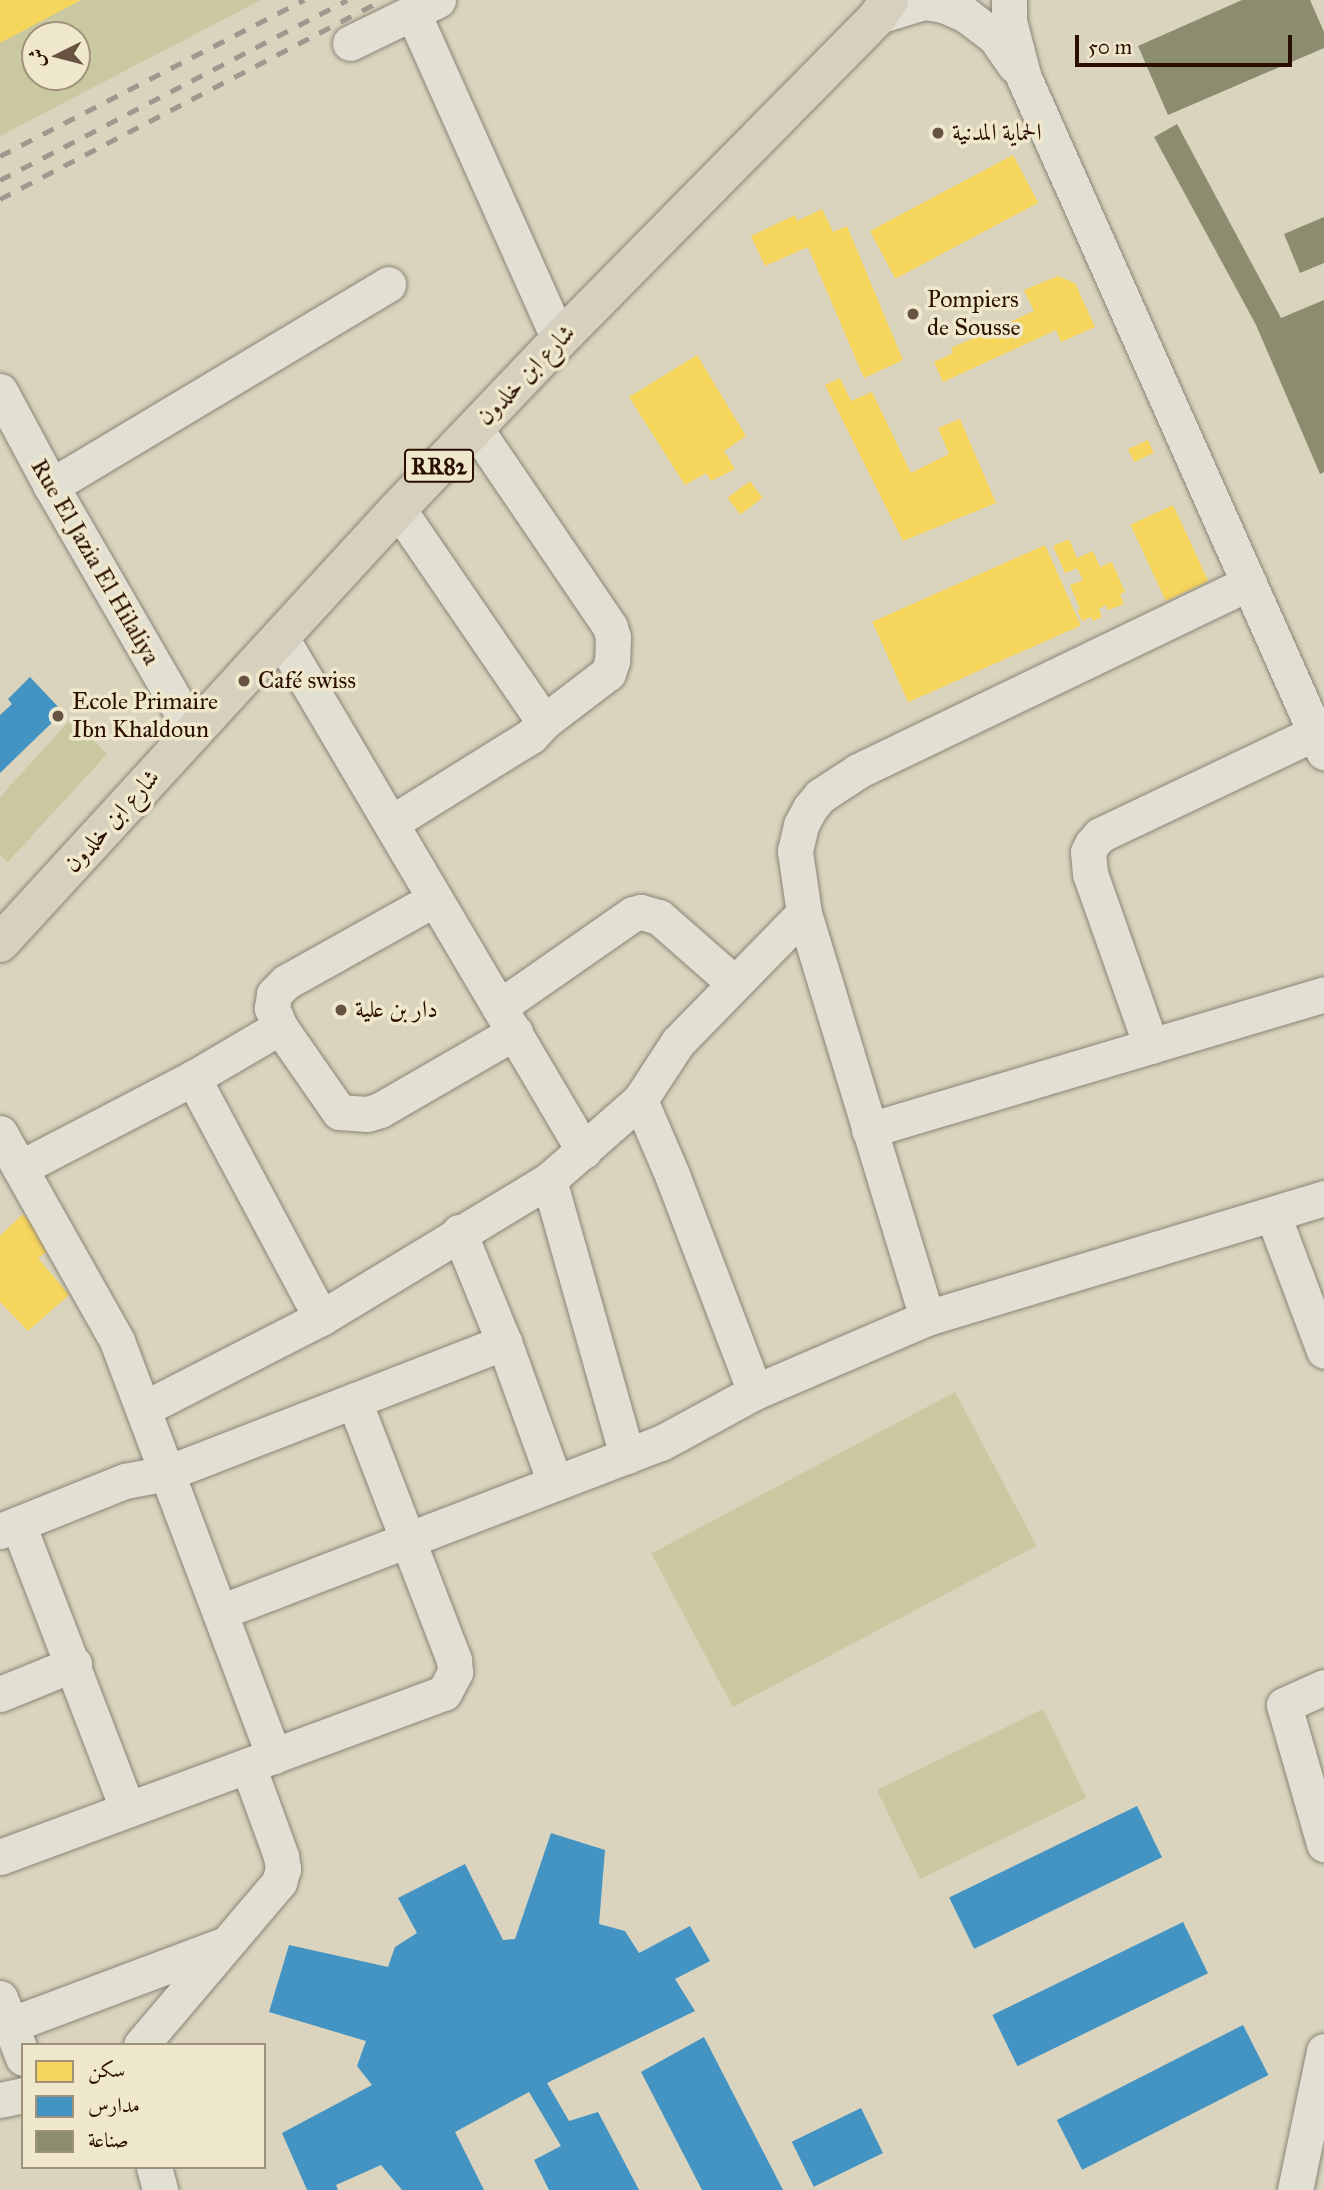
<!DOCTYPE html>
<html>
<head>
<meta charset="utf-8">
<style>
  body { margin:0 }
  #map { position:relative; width:1324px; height:2190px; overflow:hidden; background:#dad4be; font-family:"IM FELL Great Primer",Amiri,serif }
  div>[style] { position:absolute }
  .green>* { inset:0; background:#cac8a0; transform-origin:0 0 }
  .homes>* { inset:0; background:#f6d55c; transform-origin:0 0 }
  .schools>* { inset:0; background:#4393c3; transform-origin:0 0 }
  .industry>* { inset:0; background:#8c8c6e }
  .roads { filter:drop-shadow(0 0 2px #8b8476) drop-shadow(0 0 2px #8b8476) }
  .minor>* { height:35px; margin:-17.5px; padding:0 17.5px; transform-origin:17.5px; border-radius:17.5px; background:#e2dfd3 }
  .major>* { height:38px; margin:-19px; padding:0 19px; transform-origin:19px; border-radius:19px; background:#d7d0bf }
  .rail>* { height:5px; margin-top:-2.5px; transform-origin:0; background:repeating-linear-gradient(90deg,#9e988e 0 12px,transparent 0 24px) }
  .dots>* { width:19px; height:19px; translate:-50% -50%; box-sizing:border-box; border:4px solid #efe8cc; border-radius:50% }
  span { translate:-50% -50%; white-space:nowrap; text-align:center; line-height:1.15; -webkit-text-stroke:7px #efe8cc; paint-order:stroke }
  .shield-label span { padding:2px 5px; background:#efe8cc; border:2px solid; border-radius:5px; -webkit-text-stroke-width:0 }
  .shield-label { font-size:23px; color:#2a0e00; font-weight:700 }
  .poi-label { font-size:24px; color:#2a0e00 }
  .left { translate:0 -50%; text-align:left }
  .street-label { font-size:24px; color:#2a0e00 }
  .legend { position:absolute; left:21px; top:2043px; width:245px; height:126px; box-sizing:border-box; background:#efe8cc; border:2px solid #a0917a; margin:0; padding:9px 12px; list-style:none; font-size:21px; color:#2a0e00 }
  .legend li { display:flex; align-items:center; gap:14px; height:35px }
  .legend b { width:35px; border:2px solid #a0917a }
  .north { position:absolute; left:21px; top:21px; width:70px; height:70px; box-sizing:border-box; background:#efe8cc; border:2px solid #a0917a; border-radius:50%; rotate:264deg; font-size:19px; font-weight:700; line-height:28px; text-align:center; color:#2a0e00 }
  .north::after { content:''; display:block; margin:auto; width:24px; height:32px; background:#685342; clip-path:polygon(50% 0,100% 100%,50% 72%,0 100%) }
  .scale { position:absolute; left:1075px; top:35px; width:217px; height:32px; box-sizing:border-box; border:4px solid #2a0e00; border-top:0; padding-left:9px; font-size:21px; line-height:24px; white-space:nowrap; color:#2a0e00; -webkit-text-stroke:5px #efe8cc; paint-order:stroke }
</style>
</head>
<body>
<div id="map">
  <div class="green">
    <div style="clip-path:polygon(evenodd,0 0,261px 0,0 136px,0 0,35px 35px,77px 35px,77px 77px,35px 77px,35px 35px)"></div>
    <div style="clip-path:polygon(71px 719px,107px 754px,8px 862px,0 855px,0 797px)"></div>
    <div style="left:955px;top:1392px;width:174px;height:344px;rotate:62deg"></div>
    <div style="left:1043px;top:1709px;width:99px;height:185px;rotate:64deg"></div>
  </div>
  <div class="homes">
    <div style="clip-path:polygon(0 0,81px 0,0 43px)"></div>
    <div style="left:1013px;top:155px;width:54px;height:162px;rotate:62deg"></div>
    <div style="clip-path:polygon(822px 209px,833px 232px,847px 226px,903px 360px,864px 378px,808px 247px,765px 266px,751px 236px,795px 215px,797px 221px)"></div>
    <div style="clip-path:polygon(1058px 276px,1075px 283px,1095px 327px,1061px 342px,1056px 330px,943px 382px,934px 362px,953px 353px,951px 348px,1034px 311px,1024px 290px)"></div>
    <div style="clip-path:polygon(697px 355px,746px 436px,724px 451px,735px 469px,711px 481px,706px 473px,685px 485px,629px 397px)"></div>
    <div style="clip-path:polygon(840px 378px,851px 401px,872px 392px,911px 473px,949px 454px,938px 428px,960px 419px,996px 503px,903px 541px,825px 385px)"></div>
    <div style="left:1148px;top:440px;width:14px;height:22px;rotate:65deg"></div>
    <div style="left:750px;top:481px;width:21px;height:28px;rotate:53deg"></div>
    <div style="left:1173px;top:505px;width:84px;height:47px;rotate:65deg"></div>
    <div style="clip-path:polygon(1069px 539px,1077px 558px,1093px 551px,1100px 567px,1112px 562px,1125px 592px,1120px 594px,1124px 604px,1108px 610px,1106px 605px,1099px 609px,1102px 617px,1093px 621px,1091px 617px,1082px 621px,1077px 610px,1080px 609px,1070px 585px,1083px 580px,1077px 568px,1065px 573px,1053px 546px)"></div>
    <div style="left:1045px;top:545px;width:88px;height:189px;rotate:66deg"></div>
    <div style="clip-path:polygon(23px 1214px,54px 1247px,38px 1258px,69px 1295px,28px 1331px,0 1302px,0 1236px)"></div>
  </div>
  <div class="schools">
    <div style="clip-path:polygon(30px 677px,63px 712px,0 773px,0 715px,12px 704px,8px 699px)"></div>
    <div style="left:1137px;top:1806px;width:57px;height:209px;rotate:64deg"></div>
    <div style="clip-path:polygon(551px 1833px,605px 1850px,599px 1924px,625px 1931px,639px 1953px,690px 1926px,710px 1961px,675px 1979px,695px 2011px,547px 2083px,569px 2121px,598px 2112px,639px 2190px,549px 2190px,534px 2160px,561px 2146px,529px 2092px,455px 2132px,484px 2190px,402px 2190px,381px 2165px,336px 2185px,338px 2190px,307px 2190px,282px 2133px,372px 2085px,357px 2066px,366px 2041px,269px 2012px,289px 1945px,388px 1967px,395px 1947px,417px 1933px,398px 1898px,465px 1864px,503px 1940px,515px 1939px)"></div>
    <div style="left:1183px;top:1922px;width:57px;height:212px;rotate:64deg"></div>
    <div style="left:1243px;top:2025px;width:56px;height:209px;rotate:63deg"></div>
    <div style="clip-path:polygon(704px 2037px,783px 2190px,702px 2190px,641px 2072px)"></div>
    <div style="left:861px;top:2108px;width:50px;height:77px;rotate:64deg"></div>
  </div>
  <div class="industry">
    <div style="clip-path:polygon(1242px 0,1310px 0,1324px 32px,1324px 48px,1168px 115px,1138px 46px)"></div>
    <div style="clip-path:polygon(1177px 124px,1281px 318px,1324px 300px,1324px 472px,1320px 474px,1256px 325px,1154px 137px)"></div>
    <div style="clip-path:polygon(1324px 217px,1324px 263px,1300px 273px,1284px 234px)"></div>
  </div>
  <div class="roads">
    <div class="minor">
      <div style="left:1009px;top:0;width:21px;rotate:90deg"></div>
      <div style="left:1009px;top:21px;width:59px;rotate:75.3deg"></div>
      <div style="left:1024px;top:78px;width:738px;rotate:66.01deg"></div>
      <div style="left:413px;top:13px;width:358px;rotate:65.9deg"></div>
      <div style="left:878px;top:16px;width:48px;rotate:-16.9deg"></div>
      <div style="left:924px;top:2px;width:19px;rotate:9deg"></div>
      <div style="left:943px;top:5px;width:25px;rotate:23deg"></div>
      <div style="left:966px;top:15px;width:36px;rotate:37deg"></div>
      <div style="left:995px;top:37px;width:35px;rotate:55deg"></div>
      <div style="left:350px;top:43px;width:98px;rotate:-26deg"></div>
      <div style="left:0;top:391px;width:108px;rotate:61.8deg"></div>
      <div style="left:51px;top:486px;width:284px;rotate:60deg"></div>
      <div style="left:475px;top:428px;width:240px;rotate:55.8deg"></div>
      <div style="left:610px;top:627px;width:10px;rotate:73deg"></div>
      <div style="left:613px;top:637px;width:24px;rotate:92deg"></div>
      <div style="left:612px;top:661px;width:13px;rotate:108deg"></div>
      <div style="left:608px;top:673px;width:81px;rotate:142.6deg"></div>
      <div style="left:51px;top:486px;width:393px;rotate:-30.9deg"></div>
      <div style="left:280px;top:636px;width:598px;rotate:59.45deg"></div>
      <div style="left:391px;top:823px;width:165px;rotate:-31.9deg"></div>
      <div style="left:531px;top:736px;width:19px;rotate:-47deg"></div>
      <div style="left:544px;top:722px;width:258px;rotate:-124.4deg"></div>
      <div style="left:499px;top:1007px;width:163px;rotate:-34.8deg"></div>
      <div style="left:633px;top:914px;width:8px;rotate:-14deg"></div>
      <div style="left:641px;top:912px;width:19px;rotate:16deg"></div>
      <div style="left:659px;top:917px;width:100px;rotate:41.3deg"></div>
      <div style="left:280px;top:1027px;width:103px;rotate:55.2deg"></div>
      <div style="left:339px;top:1112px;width:28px;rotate:4deg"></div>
      <div style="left:367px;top:1114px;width:14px;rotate:-17deg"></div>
      <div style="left:380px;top:1110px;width:156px;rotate:-30deg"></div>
      <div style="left:1151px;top:1046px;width:182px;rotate:-109.5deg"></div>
      <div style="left:1090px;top:874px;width:22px;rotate:-95deg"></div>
      <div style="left:1088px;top:852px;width:9px;rotate:-63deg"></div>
      <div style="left:1092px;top:844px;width:12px;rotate:-48deg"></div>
      <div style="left:1100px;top:835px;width:238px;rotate:-25.4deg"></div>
      <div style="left:193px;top:1078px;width:272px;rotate:61.9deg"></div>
      <div style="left:869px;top:1130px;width:475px;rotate:-16.6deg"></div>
      <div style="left:0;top:1133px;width:239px;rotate:60.6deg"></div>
      <div style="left:117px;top:1341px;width:444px;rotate:69.3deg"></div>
      <div style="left:20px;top:1168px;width:195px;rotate:-27.5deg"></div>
      <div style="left:193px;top:1078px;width:101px;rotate:-30.4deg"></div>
      <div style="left:280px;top:1027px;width:21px;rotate:-113deg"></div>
      <div style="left:272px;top:1008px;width:14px;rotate:-82deg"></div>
      <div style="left:274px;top:994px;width:17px;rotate:-45deg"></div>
      <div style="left:286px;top:982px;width:168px;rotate:-29.2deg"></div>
      <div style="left:549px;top:1180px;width:287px;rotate:74.2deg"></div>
      <div style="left:1273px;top:1215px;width:145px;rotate:69.4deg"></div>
      <div style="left:459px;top:1232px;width:119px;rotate:67.8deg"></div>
      <div style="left:504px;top:1342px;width:150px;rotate:70.1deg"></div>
      <div style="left:927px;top:1318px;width:423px;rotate:-106.9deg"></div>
      <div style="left:804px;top:913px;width:63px;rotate:-98.3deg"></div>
      <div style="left:795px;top:851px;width:27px;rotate:-77deg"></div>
      <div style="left:801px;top:825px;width:19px;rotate:-62deg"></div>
      <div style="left:810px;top:808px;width:16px;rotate:-50deg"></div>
      <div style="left:820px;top:796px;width:45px;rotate:-33.3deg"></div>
      <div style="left:858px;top:771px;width:434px;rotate:-25.7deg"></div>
      <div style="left:755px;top:1392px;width:187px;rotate:-23.3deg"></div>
      <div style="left:927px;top:1318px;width:415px;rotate:-16.8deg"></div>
      <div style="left:143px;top:1409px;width:200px;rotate:-27.1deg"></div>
      <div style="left:321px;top:1318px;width:267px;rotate:-31.2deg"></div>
      <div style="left:549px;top:1180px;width:121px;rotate:-41.3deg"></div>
      <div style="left:640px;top:1100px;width:69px;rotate:-56.8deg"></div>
      <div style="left:678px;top:1042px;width:180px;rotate:-45.7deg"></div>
      <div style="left:18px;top:1524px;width:306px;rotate:69deg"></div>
      <div style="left:0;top:1531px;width:135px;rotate:-21.8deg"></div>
      <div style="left:125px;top:1481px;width:43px;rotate:-10.8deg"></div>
      <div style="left:167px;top:1473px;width:362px;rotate:-21.2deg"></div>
      <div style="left:220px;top:1612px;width:472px;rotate:-21deg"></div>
      <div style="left:661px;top:1443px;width:107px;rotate:-28.5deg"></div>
      <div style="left:755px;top:1392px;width:230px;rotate:-110.9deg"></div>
      <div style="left:673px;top:1177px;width:84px;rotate:-113.2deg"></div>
      <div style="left:1324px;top:1687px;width:44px;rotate:155.8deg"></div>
      <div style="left:1284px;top:1705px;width:145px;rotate:73.9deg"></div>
      <div style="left:0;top:1694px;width:80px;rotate:-22.1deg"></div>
      <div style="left:0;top:1857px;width:473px;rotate:-20.3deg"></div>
      <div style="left:444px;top:1693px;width:24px;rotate:-62deg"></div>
      <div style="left:455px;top:1672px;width:12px;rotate:-95deg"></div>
      <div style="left:454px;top:1660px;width:278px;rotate:-111.1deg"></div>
      <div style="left:0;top:1998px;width:64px;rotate:69deg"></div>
      <div style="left:10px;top:2025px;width:228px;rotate:-20.6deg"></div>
      <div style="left:141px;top:2045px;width:214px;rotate:-49.7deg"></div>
      <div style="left:279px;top:1882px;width:14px;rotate:-73deg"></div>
      <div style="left:283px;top:1869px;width:13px;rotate:-99deg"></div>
      <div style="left:281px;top:1856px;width:96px;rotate:-110.1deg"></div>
      <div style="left:0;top:2100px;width:24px;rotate:-12deg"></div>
      <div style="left:154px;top:2167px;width:24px;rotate:75deg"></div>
      <div style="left:1295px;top:2190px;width:142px;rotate:-78.2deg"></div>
    </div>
    <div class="major">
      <div style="left:0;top:943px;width:589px;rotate:-47.48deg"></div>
      <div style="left:398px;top:509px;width:233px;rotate:-46.4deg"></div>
      <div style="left:559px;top:340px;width:455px;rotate:-45.4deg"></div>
      <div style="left:878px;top:16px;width:19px;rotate:-55deg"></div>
    </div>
  </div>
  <div class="rail">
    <div style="left:0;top:156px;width:342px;rotate:-27.2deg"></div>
    <div style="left:0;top:180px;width:391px;rotate:-27.4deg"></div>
    <div style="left:0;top:199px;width:431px;rotate:-27.5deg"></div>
  </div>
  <div class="dots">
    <div style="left:938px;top:133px;background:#685342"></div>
    <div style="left:913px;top:314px;background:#685342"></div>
    <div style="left:244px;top:681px;background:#685342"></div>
    <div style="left:58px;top:716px;background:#685342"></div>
    <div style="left:341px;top:1010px;background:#685342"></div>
  </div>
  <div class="shield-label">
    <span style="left:439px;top:466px">RR82</span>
  </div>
  <div class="poi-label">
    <span class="left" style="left:952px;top:133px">الحماية المدنية</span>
    <span class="left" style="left:927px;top:314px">Pompiers<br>de Sousse</span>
    <span class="left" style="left:258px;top:681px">Café swiss</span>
    <span class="left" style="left:72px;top:716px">Ecole Primaire<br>Ibn Khaldoun</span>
    <span class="left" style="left:355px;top:1010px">دار بن علية</span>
  </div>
  <div class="street-label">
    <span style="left:526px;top:375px;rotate:-46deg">شارع ابن خلدون</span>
    <span style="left:95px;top:562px;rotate:60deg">Rue El Jazia El Hilaliya</span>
    <span style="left:112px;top:821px;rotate:-48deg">شارع ابن خلدون</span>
  </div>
  <ul class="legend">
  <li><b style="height:19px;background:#f6d55c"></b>سكن</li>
  <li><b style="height:19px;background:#4393c3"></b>مدارس</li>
  <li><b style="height:19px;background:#8c8c6e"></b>صناعة</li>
  </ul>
  <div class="north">ش</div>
  <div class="scale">50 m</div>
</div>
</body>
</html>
